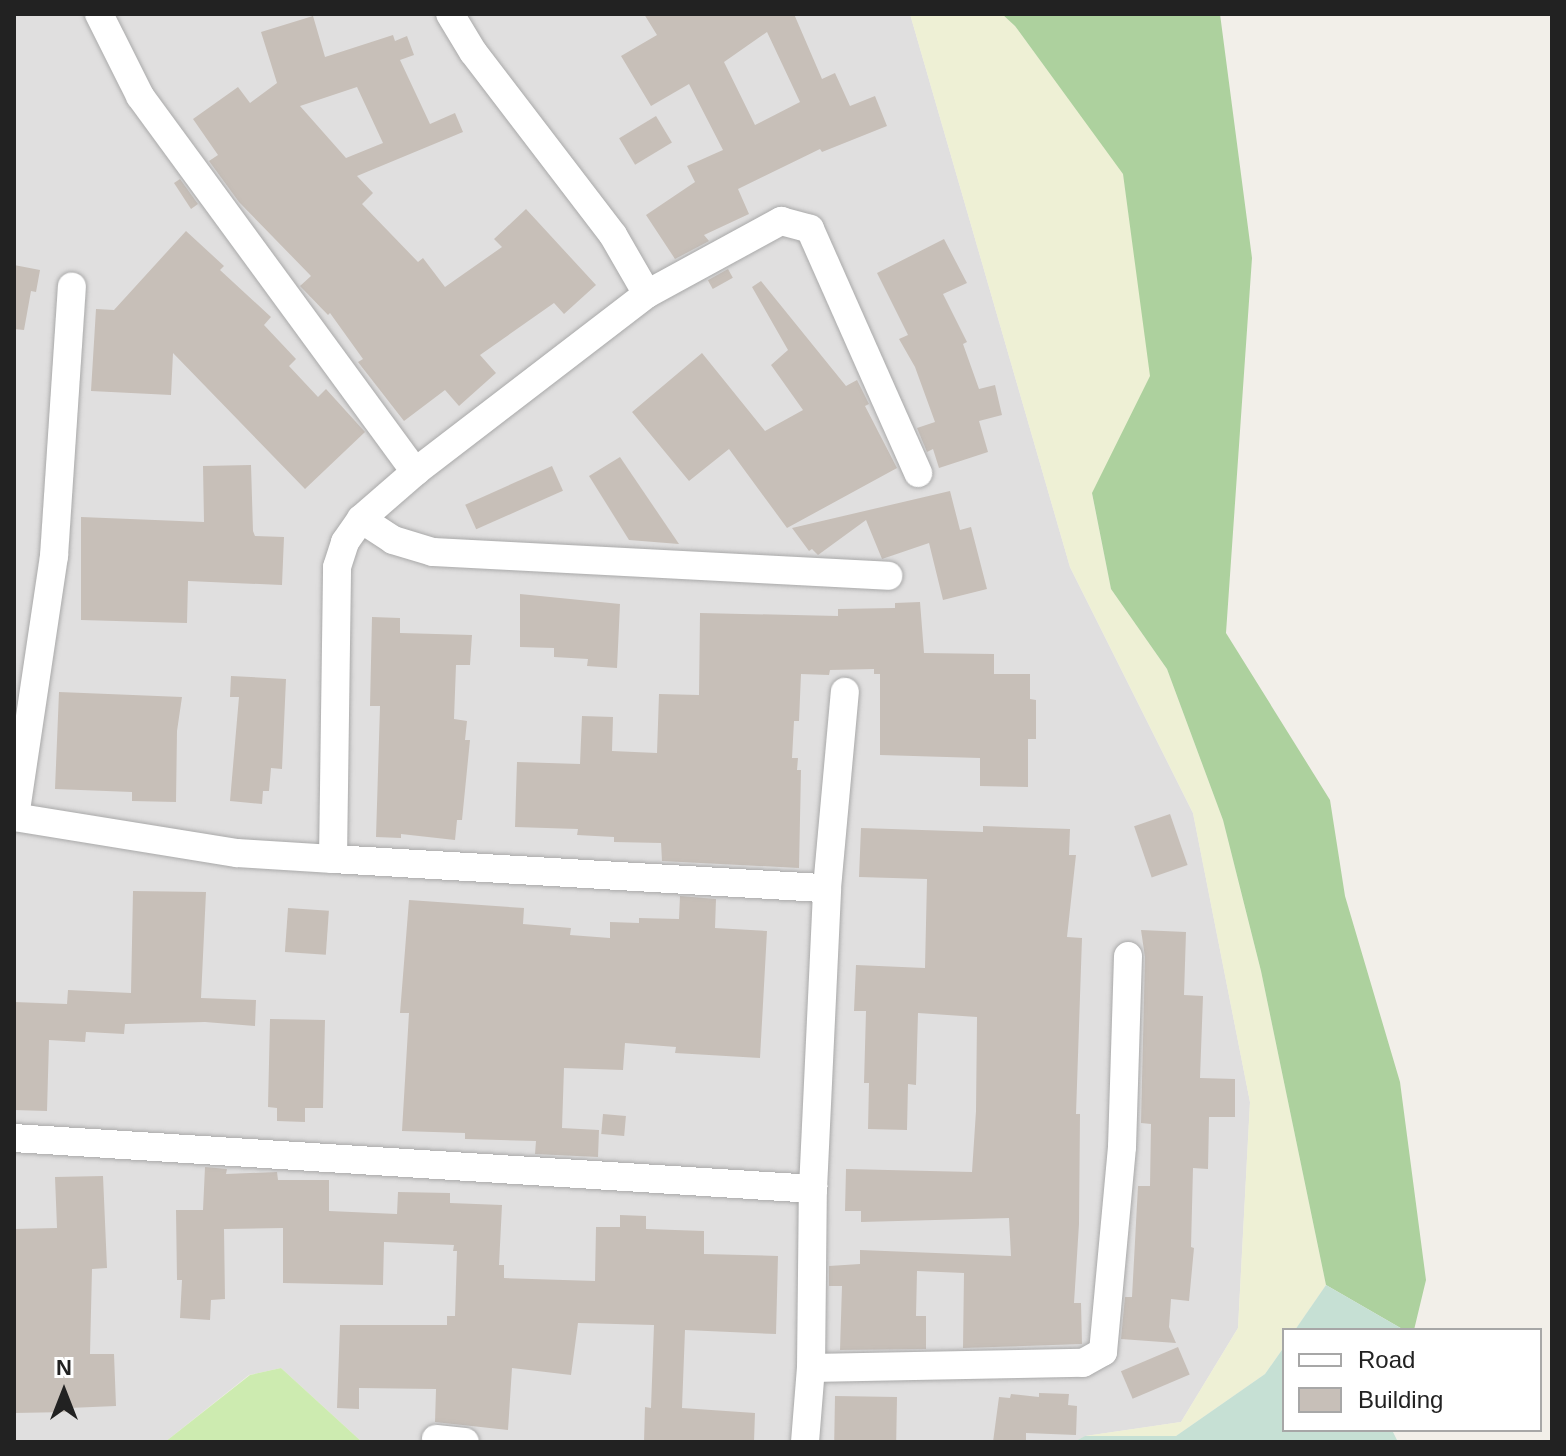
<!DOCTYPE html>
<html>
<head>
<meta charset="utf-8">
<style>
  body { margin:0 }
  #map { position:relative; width:1566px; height:1456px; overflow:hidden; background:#f2efe9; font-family:Helvetica,sans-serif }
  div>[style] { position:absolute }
  .residential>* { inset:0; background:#e0dfdf }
  .farmland>* { inset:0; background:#eef0d5 }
  .grass>* { inset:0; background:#cdebb0 }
  .forest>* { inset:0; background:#add19e }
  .wetland>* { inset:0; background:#c6e0d4 }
  .building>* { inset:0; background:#c7bfb8; transform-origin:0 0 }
  .roads { filter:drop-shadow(0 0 2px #a9a9a9) drop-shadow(0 0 2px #a9a9a9) }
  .street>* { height:28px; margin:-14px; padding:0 14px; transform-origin:14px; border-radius:14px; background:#fff }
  span { translate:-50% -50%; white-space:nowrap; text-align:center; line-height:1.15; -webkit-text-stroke:6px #fff; paint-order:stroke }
  .frame { position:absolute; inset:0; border:16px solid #222; pointer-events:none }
  .legend { position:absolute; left:1282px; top:1328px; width:260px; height:104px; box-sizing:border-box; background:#fff; border:2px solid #a7a7a7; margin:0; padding:10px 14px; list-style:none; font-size:24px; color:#222 }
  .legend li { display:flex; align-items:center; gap:16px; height:40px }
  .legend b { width:40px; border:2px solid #a7a7a7 }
  .north { position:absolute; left:24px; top:1352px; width:80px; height:80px; -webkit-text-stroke:6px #fff; paint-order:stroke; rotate:0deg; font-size:22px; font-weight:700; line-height:32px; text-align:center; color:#222 }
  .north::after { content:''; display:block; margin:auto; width:28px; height:36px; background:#222; clip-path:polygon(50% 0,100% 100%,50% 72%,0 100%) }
</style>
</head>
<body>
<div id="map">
  <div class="residential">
    <div style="clip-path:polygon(14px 14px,910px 14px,1070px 567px,1193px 813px,1250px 1102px,1238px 1328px,1181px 1422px,1086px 1436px,1074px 1442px,362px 1442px,281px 1368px,249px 1375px,165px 1442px,14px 1442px)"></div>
  </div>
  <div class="farmland">
    <div style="clip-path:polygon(910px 14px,1002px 14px,1015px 26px,1123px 173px,1151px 376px,1092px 494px,1111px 589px,1167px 669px,1223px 820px,1261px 971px,1326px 1285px,1295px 1330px,1284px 1330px,1284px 1347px,1265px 1374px,1176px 1436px,1085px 1436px,1181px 1422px,1238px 1328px,1250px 1102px,1193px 813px,1070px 567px)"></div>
  </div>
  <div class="grass">
    <div style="clip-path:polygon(281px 1368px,362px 1442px,165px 1442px,250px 1375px)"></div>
  </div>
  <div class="forest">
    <div style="clip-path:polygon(1002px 14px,1220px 14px,1252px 258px,1226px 633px,1330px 800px,1345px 896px,1400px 1082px,1426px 1280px,1414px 1330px,1404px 1330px,1326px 1285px,1261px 971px,1223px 820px,1167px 669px,1111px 589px,1092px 493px,1150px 376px,1123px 174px,1015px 26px)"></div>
  </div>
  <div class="wetland">
    <div style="clip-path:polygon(1326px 1285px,1404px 1330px,1295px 1330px)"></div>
    <div style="clip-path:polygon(1284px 1347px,1284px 1430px,1392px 1430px,1398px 1442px,1074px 1442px,1085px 1436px,1176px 1436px,1265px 1374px)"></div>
  </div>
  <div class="building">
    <div style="clip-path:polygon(evenodd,644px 14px,794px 14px,822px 79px,835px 73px,850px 106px,875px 96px,887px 126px,822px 152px,820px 149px,738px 189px,749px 214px,704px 235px,709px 241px,675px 259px,646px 215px,695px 182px,687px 166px,723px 150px,689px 84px,651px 106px,621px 56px,657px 35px,644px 14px,767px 32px,800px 102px,755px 125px,724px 62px,767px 32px)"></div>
    <div style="clip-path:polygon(evenodd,313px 16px,325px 57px,393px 35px,395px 41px,407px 36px,414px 55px,400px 60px,430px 124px,455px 113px,463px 132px,357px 176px,373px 193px,362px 204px,418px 262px,423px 258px,445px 287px,502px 247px,494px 239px,526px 209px,596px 285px,564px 314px,554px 303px,480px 355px,496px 373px,459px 406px,445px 390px,404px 421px,358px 362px,363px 359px,330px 313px,328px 315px,300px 286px,311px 276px,239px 202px,209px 161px,218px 155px,193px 119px,238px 87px,250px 103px,277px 83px,261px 32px,313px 16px,357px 87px,383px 143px,346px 158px,300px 106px,357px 87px)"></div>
    <div style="left:656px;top:116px;width:31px;height:43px;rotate:59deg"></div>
    <div style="clip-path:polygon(180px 179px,198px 204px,191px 209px,174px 183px)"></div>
    <div style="clip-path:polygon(186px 231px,224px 266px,220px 270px,271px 317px,264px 325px,296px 359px,289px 366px,318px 397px,326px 389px,365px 432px,305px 489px,173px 353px,171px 395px,91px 391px,96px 309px,114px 310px)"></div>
    <div style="clip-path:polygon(944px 239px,967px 283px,943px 294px,967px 342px,963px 344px,979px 389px,995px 385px,1002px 415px,979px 421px,988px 452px,939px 468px,933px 449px,927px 452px,917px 428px,935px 422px,915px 367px,899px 339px,908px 335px,877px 273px)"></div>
    <div style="clip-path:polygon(14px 265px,40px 270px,36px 292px,31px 291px,24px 330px,14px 329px)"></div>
    <div style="left:728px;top:269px;width:10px;height:23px;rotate:61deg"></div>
    <div style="clip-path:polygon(761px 281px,846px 386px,857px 380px,869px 404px,865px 406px,897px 468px,787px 528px,729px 449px,689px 481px,632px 412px,702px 353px,765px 431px,803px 410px,771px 365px,788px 350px,752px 287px)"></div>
    <div style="clip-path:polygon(620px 457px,679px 544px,629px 540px,589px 476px)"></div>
    <div style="clip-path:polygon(251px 465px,253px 531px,255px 536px,284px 537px,282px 585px,188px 581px,187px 623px,81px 620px,81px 517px,204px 522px,203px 466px)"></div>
    <div style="left:552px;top:466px;width:27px;height:95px;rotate:66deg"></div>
    <div style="clip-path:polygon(950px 491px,960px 530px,971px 527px,987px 589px,943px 600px,929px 543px,882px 559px,866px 520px,818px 555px,812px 549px,809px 551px,792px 528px)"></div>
    <div style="clip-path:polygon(520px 594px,620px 604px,617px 668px,587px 666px,588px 659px,554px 657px,554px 648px,520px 647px)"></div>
    <div style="clip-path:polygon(920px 602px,924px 653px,994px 654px,994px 674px,1030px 674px,1030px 699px,1036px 700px,1036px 739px,1028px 739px,1028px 787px,980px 786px,980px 758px,880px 755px,880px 674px,874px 674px,874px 669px,830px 670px,829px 675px,801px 674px,799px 721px,794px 721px,792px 758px,798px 758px,797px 770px,801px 770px,799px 868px,662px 861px,661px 843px,614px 842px,614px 837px,577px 835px,578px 829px,515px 827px,517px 762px,580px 764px,582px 716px,613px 717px,612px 751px,657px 753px,659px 694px,699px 695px,700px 613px,838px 616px,838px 609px,895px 608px,895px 603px)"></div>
    <div style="clip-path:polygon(372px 617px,400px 618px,400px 633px,472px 635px,470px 665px,456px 665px,454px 719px,467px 721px,465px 740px,470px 740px,462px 820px,457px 820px,455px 840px,401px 834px,401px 838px,376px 837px,380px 706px,370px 706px)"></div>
    <div style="clip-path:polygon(231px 676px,286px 679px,282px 769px,271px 768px,269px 791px,263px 791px,262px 804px,230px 801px,239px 697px,230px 697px)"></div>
    <div style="clip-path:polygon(59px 692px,182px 697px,177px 731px,176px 802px,132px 801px,132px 792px,55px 789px)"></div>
    <div style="left:1170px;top:814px;width:54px;height:38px;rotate:71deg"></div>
    <div style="clip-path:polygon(983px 826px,1070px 829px,1069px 855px,1076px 855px,1067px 937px,1082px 938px,1076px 1114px,1080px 1114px,1079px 1224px,1074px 1303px,1081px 1303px,1082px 1344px,963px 1348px,964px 1273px,917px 1271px,916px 1316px,926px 1316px,926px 1349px,840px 1350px,842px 1286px,829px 1286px,829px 1266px,860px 1264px,860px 1250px,1011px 1256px,1009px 1218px,861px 1222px,861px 1211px,845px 1211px,846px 1169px,972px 1172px,976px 1111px,977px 1017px,918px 1013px,916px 1085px,908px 1084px,907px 1130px,868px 1129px,869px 1083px,864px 1083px,866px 1011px,854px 1011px,856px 965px,925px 968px,927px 879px,859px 877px,861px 828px,983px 832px)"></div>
    <div style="clip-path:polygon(133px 891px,206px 892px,201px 998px,256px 1000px,255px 1026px,205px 1022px,125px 1024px,124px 1034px,86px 1032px,85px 1042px,49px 1040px,47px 1111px,14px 1110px,14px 1002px,67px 1004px,68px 990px,131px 993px)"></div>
    <div style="clip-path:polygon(680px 896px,716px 899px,715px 928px,767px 931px,760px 1058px,675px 1053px,676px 1047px,625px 1043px,623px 1070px,564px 1068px,562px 1128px,599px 1130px,598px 1157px,535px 1154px,536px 1141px,465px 1139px,465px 1133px,402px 1131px,409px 1013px,400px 1013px,409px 900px,524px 908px,523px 924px,571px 928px,570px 935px,610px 938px,610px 922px,639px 923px,639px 918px,679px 919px)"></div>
    <div style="left:288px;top:908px;width:41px;height:44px;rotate:4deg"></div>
    <div style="clip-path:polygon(1141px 930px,1186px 932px,1184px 995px,1203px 996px,1200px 1078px,1235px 1079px,1235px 1117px,1209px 1117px,1208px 1169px,1193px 1168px,1191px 1247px,1194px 1248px,1189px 1301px,1171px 1299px,1169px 1327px,1176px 1343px,1121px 1339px,1125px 1297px,1132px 1297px,1138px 1186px,1150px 1186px,1151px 1124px,1141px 1123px,1145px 957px)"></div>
    <div style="clip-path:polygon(270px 1019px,325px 1020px,323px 1108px,305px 1108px,305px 1122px,277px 1121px,277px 1108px,268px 1107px)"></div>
    <div style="left:603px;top:1114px;width:23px;height:20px;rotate:5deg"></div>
    <div style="clip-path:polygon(205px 1167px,227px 1169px,226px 1174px,277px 1172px,278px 1180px,329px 1180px,329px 1211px,397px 1214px,398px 1192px,450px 1193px,450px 1203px,502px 1205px,499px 1265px,504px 1265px,504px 1278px,595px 1281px,596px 1227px,620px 1227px,620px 1215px,646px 1216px,646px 1229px,704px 1231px,704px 1254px,778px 1256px,776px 1334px,685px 1330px,682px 1408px,755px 1413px,754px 1442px,644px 1442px,645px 1407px,651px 1408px,654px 1325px,578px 1323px,571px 1375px,512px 1368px,508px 1430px,435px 1422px,436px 1389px,359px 1388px,359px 1409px,337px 1408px,340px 1325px,447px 1325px,447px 1316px,455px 1316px,457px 1251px,453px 1251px,454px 1245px,384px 1242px,383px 1285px,283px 1283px,283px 1228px,224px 1229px,225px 1299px,211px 1300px,210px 1320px,180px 1318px,182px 1280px,177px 1280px,176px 1210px,203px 1210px)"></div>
    <div style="clip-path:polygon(103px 1176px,107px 1268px,92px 1269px,90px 1354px,114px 1354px,116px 1406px,69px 1408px,69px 1412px,14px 1413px,14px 1229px,57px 1228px,55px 1177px)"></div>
    <div style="left:1178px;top:1347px;width:30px;height:62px;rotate:67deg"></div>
    <div style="clip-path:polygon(1039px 1393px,1069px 1394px,1068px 1405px,1077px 1406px,1076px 1435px,1026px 1433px,1026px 1442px,993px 1442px,999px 1397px,1010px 1398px,1011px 1394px,1039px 1397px)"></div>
    <div style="left:835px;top:1396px;width:62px;height:46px;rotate:1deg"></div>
  </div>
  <div class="roads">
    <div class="street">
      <div style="left:99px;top:14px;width:92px;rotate:63.4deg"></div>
      <div style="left:140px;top:96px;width:466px;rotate:53.8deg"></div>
      <div style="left:647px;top:294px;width:153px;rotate:-28.6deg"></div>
      <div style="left:781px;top:221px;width:30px;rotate:15deg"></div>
      <div style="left:810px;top:229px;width:267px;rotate:66.1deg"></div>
      <div style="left:361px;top:519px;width:38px;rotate:33deg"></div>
      <div style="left:393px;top:540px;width:42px;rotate:16.7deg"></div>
      <div style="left:433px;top:552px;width:456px;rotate:3deg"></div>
      <div style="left:14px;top:817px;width:226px;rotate:9.2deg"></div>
      <div style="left:237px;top:853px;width:96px;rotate:3.6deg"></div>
      <div style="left:333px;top:859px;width:292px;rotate:-89.2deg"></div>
      <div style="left:337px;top:567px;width:26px;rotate:-72deg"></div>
      <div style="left:345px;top:542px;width:28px;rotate:-55deg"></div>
      <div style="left:361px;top:519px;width:72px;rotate:-41deg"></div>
      <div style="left:415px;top:472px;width:292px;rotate:-37.5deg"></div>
      <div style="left:647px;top:294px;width:68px;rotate:-120deg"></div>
      <div style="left:613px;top:235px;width:230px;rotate:-127.4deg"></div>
      <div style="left:473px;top:52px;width:44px;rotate:-121.2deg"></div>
      <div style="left:15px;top:817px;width:264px;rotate:-81.5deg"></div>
      <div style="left:54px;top:556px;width:270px;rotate:-86.2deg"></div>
      <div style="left:333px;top:859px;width:495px;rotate:3.4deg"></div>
      <div style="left:14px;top:1138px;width:801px;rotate:3.65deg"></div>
      <div style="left:811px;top:1368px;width:272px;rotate:-1.1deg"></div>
      <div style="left:1083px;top:1363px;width:23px;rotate:-29deg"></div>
      <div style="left:1103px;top:1352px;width:206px;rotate:-84.7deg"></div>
      <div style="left:1122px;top:1147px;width:191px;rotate:-88.2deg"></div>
      <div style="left:436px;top:1439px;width:29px;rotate:6deg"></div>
      <div style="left:805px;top:1442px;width:74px;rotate:-85.4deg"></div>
      <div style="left:811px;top:1368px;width:179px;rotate:-89.4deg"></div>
      <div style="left:813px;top:1189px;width:301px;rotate:-87.3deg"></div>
      <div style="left:827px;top:888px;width:197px;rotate:-84.8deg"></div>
    </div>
  </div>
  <div class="frame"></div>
  <ul class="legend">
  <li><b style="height:10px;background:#fff"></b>Road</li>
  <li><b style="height:22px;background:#c7bfb8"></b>Building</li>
  </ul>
  <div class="north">N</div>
</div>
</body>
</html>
